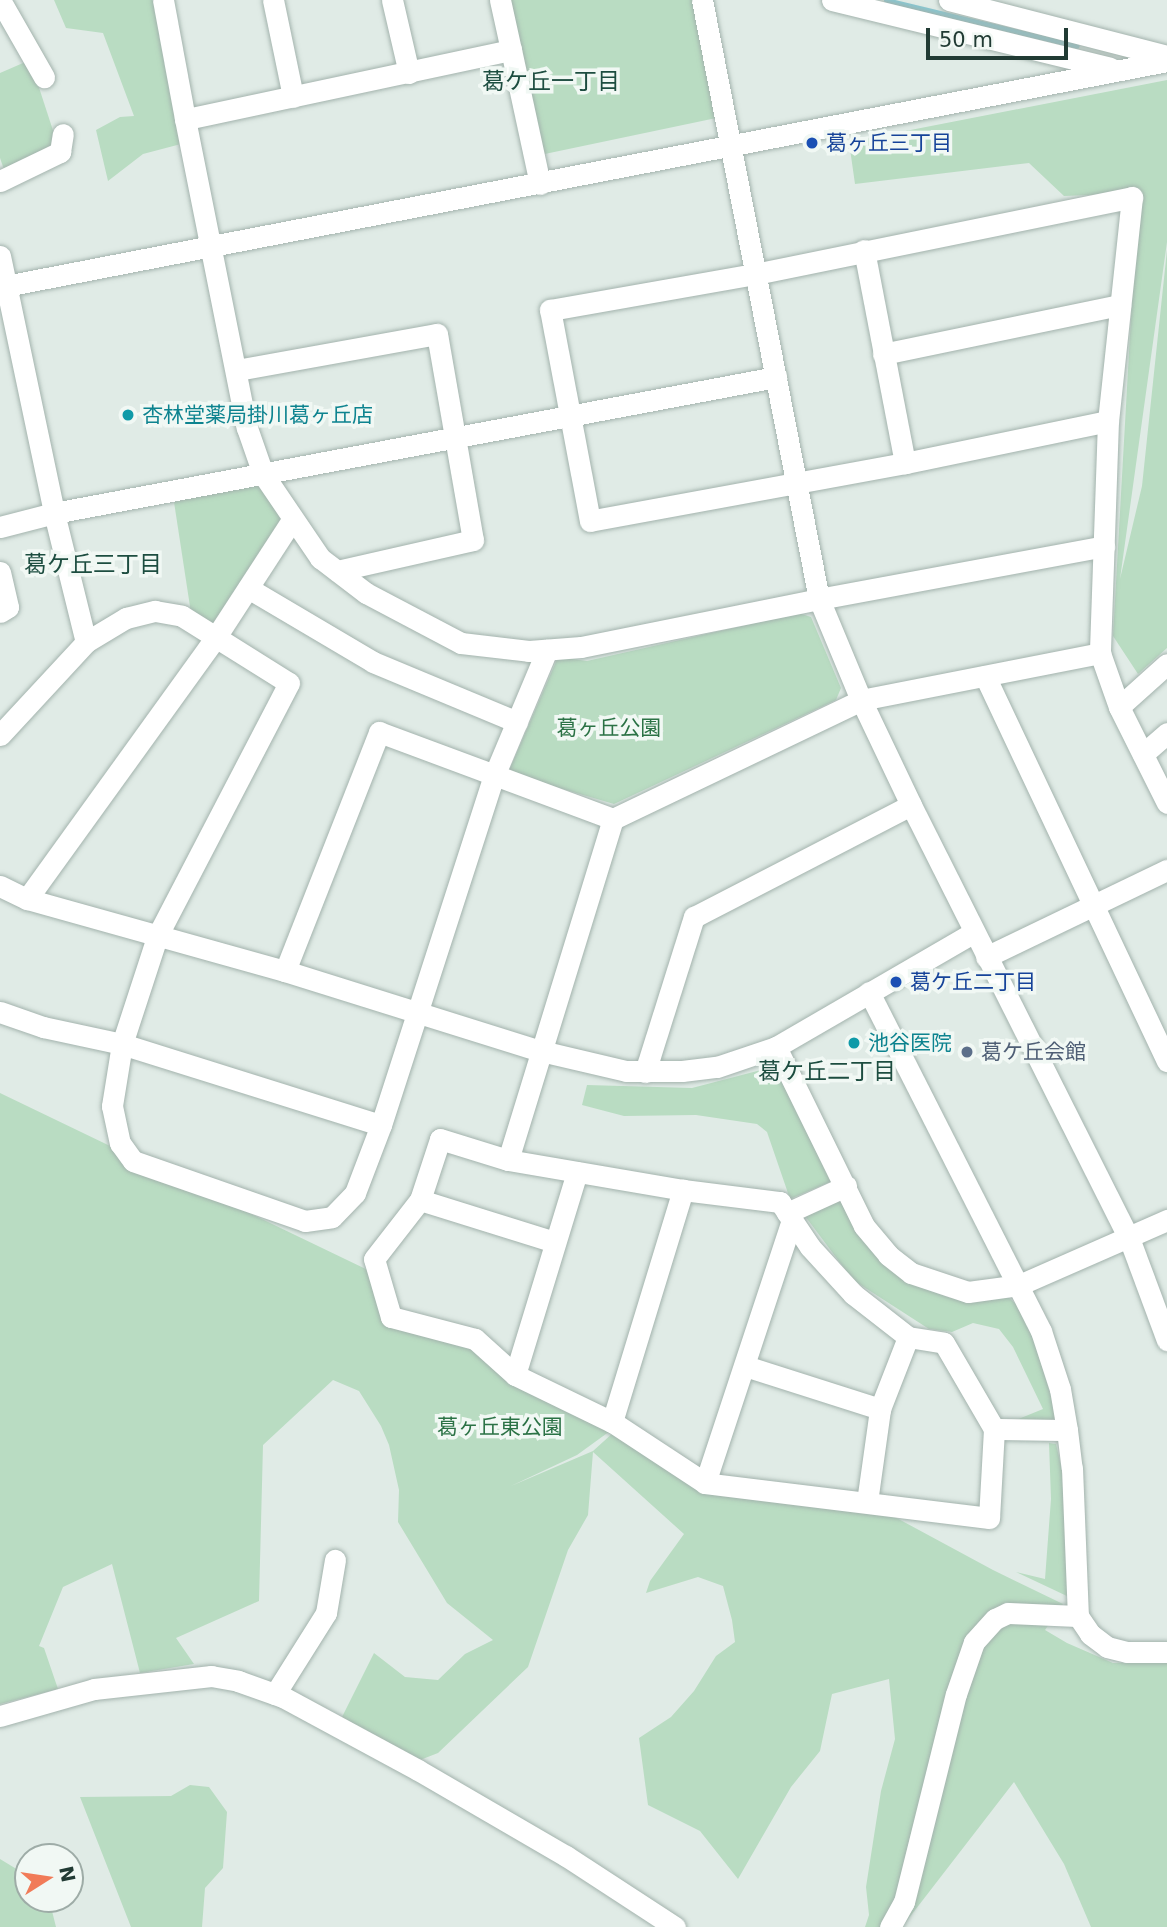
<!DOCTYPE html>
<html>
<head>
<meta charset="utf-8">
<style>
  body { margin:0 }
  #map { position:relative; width:1167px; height:1927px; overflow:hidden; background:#e0ebe6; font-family:"DejaVu Sans","Noto Sans JP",sans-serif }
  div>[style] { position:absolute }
  .green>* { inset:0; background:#b9dcc2 }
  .stream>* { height:5px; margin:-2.5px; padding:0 2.5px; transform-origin:2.5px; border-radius:2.5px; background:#88c6d0 }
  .roads { filter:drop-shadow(0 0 2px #a3b3ad) drop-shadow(0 0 2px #a3b3ad) }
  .minor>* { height:21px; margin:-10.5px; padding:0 10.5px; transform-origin:10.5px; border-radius:10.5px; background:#fff }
  .dots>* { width:19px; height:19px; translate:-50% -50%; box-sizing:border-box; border:4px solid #f1f8f4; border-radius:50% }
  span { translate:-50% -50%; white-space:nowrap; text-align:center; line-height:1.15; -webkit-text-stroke:7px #f1f8f4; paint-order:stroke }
  .transit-label { font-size:21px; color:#164399 }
  .left { translate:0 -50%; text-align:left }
  .culture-label { font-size:21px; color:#0d838f }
  .park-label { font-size:21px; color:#2b7245 }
  .service-label { font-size:21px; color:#4e5e75 }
  .neighbourhood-label { font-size:23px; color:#1d4d40 }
  .north { position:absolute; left:14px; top:1843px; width:70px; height:70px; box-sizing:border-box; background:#f1f8f4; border:2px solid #9eaca7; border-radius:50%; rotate:78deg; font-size:19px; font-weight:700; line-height:28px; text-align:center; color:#213b34 }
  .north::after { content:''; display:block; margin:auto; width:24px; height:32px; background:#f17b58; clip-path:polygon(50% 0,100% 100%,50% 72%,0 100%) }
  .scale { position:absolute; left:926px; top:28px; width:142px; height:32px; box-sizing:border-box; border:4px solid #213b34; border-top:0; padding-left:9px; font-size:21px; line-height:24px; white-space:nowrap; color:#213b34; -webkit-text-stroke:5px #f1f8f4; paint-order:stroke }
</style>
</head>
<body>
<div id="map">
  <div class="green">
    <div style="clip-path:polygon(54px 0,154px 0,181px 144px,143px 154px,108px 181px,96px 130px,120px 117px,134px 116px,103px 33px,66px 28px)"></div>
    <div style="clip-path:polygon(506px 0,702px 0,721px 117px,540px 155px)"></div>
    <div style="clip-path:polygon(30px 60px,61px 155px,7px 178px,0 158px,0 73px)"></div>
    <div style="clip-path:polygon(1167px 80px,1167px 242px,1120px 579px,1142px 486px,1167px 250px,1167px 648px,1138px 674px,1113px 636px,1138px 193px,1064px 196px,1029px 163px,855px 184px,849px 142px)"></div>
    <div style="clip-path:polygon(261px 483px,290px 523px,215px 625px,191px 613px,174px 502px)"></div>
    <div style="clip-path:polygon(799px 613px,811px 617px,841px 688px,836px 700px,614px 804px,508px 773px,558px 657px,587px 661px)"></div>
    <div style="clip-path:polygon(761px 1070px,781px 1074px,832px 1181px,790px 1199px,767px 1132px,757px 1124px,696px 1115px,624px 1116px,582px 1105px,587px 1085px,692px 1088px)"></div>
    <div style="clip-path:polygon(0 1093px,372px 1272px,391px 1325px,475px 1339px,617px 1426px,577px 1455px,511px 1486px,593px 1451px,614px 1432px,709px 1489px,867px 1502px,993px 1570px,1063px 1604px,1045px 1630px,1067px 1643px,1113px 1663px,1167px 1662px,1167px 1927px,1091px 1927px,1064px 1864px,1014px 1782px,902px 1927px,865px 1927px,869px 1915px,866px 1887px,881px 1791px,895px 1739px,889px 1679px,832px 1694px,820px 1751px,791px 1787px,738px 1879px,700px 1831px,648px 1805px,639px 1738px,671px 1717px,694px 1691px,716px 1656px,735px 1642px,732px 1620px,723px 1586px,698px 1577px,646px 1593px,650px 1581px,684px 1534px,593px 1452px,588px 1515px,568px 1550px,528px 1667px,438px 1753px,420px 1760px,340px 1721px,374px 1653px,405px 1677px,438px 1680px,465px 1654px,493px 1640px,447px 1603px,398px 1522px,399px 1490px,389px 1445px,381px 1426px,359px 1391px,333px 1380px,263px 1445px,259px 1601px,176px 1638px,194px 1664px,140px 1673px,112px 1564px,63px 1587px,39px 1646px,44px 1648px,58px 1689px,0 1704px)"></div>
    <div style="clip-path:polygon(841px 1197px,912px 1284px,950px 1298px,1008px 1297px,1018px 1306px,1033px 1335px,1057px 1417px,1041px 1426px,1016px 1420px,1043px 1409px,1013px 1347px,999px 1329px,973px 1323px,952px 1332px,929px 1329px,853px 1280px,805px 1216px)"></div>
    <div style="clip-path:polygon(1049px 1443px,1056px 1444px,1062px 1470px,1069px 1597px,1016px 1572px,1045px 1579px,1051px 1499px)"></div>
    <div style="clip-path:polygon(190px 1785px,209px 1787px,227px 1812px,223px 1868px,205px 1888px,202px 1927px,131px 1927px,80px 1797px,171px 1796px)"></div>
    <div style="clip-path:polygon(0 1859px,28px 1876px,28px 1899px,49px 1899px,56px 1927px,0 1927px)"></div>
  </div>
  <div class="stream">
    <div style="left:886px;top:0;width:196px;rotate:13.5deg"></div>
  </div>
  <div class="roads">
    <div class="minor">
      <div style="left:0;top:0;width:89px;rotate:60.3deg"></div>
      <div style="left:163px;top:0;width:121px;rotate:79.5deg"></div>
      <div style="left:273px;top:0;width:99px;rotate:78.3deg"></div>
      <div style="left:392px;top:0;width:75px;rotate:76.9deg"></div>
      <div style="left:500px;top:0;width:51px;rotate:77.6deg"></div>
      <div style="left:702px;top:0;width:610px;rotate:78.95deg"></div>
      <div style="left:819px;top:599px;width:109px;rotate:67.4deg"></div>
      <div style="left:861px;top:700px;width:116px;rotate:64.5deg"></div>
      <div style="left:911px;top:805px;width:485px;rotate:63.3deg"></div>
      <div style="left:1129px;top:1238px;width:109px;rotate:69.6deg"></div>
      <div style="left:832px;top:0;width:286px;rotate:13.7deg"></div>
      <div style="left:949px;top:0;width:225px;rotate:14.4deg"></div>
      <div style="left:0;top:181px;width:67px;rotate:-25.8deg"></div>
      <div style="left:60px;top:152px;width:18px;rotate:-81deg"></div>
      <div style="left:540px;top:184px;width:137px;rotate:-102.2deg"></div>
      <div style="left:511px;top:50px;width:333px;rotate:168deg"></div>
      <div style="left:185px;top:119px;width:315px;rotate:78.7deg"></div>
      <div style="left:247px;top:428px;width:49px;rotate:70.8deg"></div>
      <div style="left:263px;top:474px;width:102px;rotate:55.8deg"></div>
      <div style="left:320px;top:558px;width:58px;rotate:37.3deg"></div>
      <div style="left:366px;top:593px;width:107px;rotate:27.8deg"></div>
      <div style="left:461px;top:643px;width:68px;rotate:6.7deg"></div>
      <div style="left:529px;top:651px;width:52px;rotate:-4.4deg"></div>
      <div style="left:581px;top:647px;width:243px;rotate:-11.4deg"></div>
      <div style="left:819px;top:599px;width:290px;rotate:-10.5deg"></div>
      <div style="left:864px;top:250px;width:217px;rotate:79.1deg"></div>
      <div style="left:0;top:256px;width:263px;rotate:78.1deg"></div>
      <div style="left:54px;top:513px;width:133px;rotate:76.1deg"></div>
      <div style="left:0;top:287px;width:1189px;rotate:-10.96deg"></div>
      <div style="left:883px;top:354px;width:242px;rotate:-11.7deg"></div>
      <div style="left:237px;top:370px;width:203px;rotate:-10.2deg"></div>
      <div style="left:437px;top:334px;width:209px;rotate:80.1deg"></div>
      <div style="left:473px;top:540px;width:139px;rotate:167.2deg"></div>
      <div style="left:1108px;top:421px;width:207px;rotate:168.3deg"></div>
      <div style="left:905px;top:463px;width:320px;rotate:169.6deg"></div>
      <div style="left:590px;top:521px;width:215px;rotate:-100.7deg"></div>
      <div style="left:550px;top:310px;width:208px;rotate:-10deg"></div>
      <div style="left:755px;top:274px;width:385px;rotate:-11.5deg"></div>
      <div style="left:1132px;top:197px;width:225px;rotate:96.1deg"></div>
      <div style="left:1108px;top:421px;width:232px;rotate:92deg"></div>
      <div style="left:1100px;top:653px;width:57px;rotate:70.6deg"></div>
      <div style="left:1119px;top:707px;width:107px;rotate:63.4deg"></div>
      <div style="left:0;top:527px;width:56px;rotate:-14.5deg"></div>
      <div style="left:54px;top:513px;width:735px;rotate:-10.67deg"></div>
      <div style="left:0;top:572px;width:36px;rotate:77deg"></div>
      <div style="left:8px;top:607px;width:9px;rotate:148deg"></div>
      <div style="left:248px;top:588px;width:145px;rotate:30.6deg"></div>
      <div style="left:373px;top:662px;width:156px;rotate:22.6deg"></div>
      <div style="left:985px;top:676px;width:426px;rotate:64.7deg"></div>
      <div style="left:1119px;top:707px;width:64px;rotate:-41.9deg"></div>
      <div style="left:0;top:735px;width:127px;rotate:-47.2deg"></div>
      <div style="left:86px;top:642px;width:47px;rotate:-31deg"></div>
      <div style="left:126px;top:618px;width:30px;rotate:-14deg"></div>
      <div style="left:155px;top:611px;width:27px;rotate:10deg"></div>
      <div style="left:182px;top:616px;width:126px;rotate:32.1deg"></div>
      <div style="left:289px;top:683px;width:286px;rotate:117.5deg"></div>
      <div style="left:157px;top:937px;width:113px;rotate:108.1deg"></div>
      <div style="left:122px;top:1044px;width:63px;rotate:99.2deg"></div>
      <div style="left:112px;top:1106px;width:38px;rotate:78deg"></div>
      <div style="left:120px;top:1143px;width:22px;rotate:54deg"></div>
      <div style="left:133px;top:1161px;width:182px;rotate:19.2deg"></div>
      <div style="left:305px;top:1221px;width:27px;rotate:-8deg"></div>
      <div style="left:332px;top:1217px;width:33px;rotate:-46deg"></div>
      <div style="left:355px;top:1193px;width:73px;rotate:-69.1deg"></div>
      <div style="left:381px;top:1125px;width:367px;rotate:-72.1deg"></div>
      <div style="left:494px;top:776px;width:137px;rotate:-67.2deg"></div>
      <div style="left:1143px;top:754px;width:32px;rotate:-41deg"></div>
      <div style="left:0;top:886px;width:30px;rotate:26deg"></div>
      <div style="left:27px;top:899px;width:268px;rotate:15.6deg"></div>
      <div style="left:285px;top:971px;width:268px;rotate:17.4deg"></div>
      <div style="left:541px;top:1051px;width:87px;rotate:13.2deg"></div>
      <div style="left:626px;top:1071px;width:56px"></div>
      <div style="left:682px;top:1071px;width:35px;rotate:-7deg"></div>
      <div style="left:717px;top:1067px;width:62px;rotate:-18.7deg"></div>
      <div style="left:776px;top:1047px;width:228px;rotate:-30.1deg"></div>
      <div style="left:27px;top:899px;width:323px;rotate:-54.2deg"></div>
      <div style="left:216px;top:637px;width:140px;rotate:-57deg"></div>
      <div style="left:986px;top:957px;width:201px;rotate:-25.7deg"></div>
      <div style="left:285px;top:971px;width:257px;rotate:-68.5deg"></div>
      <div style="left:379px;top:732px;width:250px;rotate:20.4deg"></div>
      <div style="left:613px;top:819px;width:275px;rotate:-25.6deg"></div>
      <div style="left:861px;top:700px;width:244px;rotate:-11.1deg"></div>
      <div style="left:869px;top:992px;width:380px;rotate:63.1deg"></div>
      <div style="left:1041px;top:1331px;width:61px;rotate:71.9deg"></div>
      <div style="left:1060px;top:1389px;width:42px;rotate:80.3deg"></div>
      <div style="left:1067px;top:1430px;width:38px;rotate:83deg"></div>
      <div style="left:1072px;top:1468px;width:148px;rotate:87.7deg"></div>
      <div style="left:1078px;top:1616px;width:22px;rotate:56deg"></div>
      <div style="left:1090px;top:1634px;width:21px;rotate:37deg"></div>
      <div style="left:1107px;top:1647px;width:21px;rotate:14deg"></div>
      <div style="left:1127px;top:1652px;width:40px"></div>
      <div style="left:0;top:1012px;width:46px;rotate:19.2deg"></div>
      <div style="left:43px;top:1027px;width:81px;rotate:12.1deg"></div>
      <div style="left:122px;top:1044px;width:271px;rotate:17.4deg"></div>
      <div style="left:776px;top:1047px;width:199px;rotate:63.8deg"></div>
      <div style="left:864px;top:1226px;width:38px;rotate:50deg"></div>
      <div style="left:888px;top:1255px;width:29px;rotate:38deg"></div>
      <div style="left:911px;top:1273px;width:60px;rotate:18.4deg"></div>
      <div style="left:968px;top:1292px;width:51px;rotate:-7.8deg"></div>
      <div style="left:1019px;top:1285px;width:162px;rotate:-23.7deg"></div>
      <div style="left:645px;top:1072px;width:163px;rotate:-72.5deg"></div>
      <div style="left:694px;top:917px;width:244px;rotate:-27.3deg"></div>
      <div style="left:440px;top:1139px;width:71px;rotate:17.2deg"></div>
      <div style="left:508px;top:1160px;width:178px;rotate:9.7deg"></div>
      <div style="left:683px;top:1190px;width:98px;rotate:7.1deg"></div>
      <div style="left:780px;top:1202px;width:54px;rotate:56.3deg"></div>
      <div style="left:810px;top:1247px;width:64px;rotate:47.5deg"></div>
      <div style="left:853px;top:1294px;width:70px;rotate:38deg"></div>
      <div style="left:908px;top:1337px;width:36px;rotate:9deg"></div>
      <div style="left:944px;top:1343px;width:99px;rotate:59.8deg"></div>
      <div style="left:994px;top:1429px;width:89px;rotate:93.2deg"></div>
      <div style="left:989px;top:1518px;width:286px;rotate:-173deg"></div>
      <div style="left:705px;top:1483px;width:111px;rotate:-146.7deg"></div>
      <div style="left:612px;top:1422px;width:108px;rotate:-154.1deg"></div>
      <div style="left:515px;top:1375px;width:54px;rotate:-138deg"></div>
      <div style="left:475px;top:1339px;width:87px;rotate:-165.3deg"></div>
      <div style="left:391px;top:1317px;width:60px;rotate:-106.3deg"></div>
      <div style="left:374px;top:1259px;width:75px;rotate:-52.1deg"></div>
      <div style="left:420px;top:1200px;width:64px;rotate:-71.8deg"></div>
      <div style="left:508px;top:1160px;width:357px;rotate:-72.9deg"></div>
      <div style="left:420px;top:1200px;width:141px;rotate:17.3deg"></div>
      <div style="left:787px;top:1213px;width:65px;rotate:-24.6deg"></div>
      <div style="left:745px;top:1366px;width:142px;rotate:17.7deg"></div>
      <div style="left:515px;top:1375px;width:212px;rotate:-73deg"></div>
      <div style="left:612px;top:1422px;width:243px;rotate:-73deg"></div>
      <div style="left:994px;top:1429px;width:73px;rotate:0.8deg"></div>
      <div style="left:705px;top:1483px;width:277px;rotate:-71.7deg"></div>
      <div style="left:867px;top:1502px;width:94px;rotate:-82deg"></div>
      <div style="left:880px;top:1409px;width:77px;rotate:-68.7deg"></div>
      <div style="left:275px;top:1694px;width:96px;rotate:-57.8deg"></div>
      <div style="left:326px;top:1613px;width:54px;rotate:-80.4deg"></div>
      <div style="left:0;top:1716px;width:98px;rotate:-16deg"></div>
      <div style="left:94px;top:1689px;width:118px;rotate:-6.3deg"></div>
      <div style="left:211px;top:1676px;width:27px;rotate:10deg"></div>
      <div style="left:238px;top:1681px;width:48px;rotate:19.6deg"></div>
      <div style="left:283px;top:1697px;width:153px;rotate:28.4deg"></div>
      <div style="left:418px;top:1770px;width:171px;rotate:30.2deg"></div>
      <div style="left:566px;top:1856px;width:130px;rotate:33.1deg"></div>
      <div style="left:890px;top:1927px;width:29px;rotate:-61deg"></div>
      <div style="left:904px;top:1902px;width:214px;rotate:-76deg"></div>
      <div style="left:956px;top:1694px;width:55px;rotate:-70.9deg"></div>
      <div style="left:974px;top:1642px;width:31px;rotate:-48deg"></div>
      <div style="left:995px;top:1619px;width:14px;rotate:-25deg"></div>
      <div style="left:1008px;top:1613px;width:70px;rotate:2.5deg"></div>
    </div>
  </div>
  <div class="dots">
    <div style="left:812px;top:143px;background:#1a4fb4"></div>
    <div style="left:128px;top:415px;background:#0f9aa8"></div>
    <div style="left:896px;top:982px;background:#1a4fb4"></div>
    <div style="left:854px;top:1043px;background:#0f9aa8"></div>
    <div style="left:967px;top:1052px;background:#5c6f8a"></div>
  </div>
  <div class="transit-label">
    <span class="left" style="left:826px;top:143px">葛ヶ丘三丁目</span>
    <span class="left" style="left:910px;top:982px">葛ケ丘二丁目</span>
  </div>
  <div class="culture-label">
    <span class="left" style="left:142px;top:415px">杏林堂薬局掛川葛ヶ丘店</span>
    <span class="left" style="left:868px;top:1043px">池谷医院</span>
  </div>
  <div class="park-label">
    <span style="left:609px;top:728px">葛ヶ丘公園</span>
    <span style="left:500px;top:1427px">葛ヶ丘東公園</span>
  </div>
  <div class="service-label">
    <span class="left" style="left:981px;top:1052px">葛ケ丘会館</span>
  </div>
  <div class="neighbourhood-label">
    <span style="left:551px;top:81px">葛ケ丘一丁目</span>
    <span style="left:93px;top:564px">葛ケ丘三丁目</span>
    <span style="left:827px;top:1071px">葛ケ丘二丁目</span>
  </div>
  <div class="north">N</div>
  <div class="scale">50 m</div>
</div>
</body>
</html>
